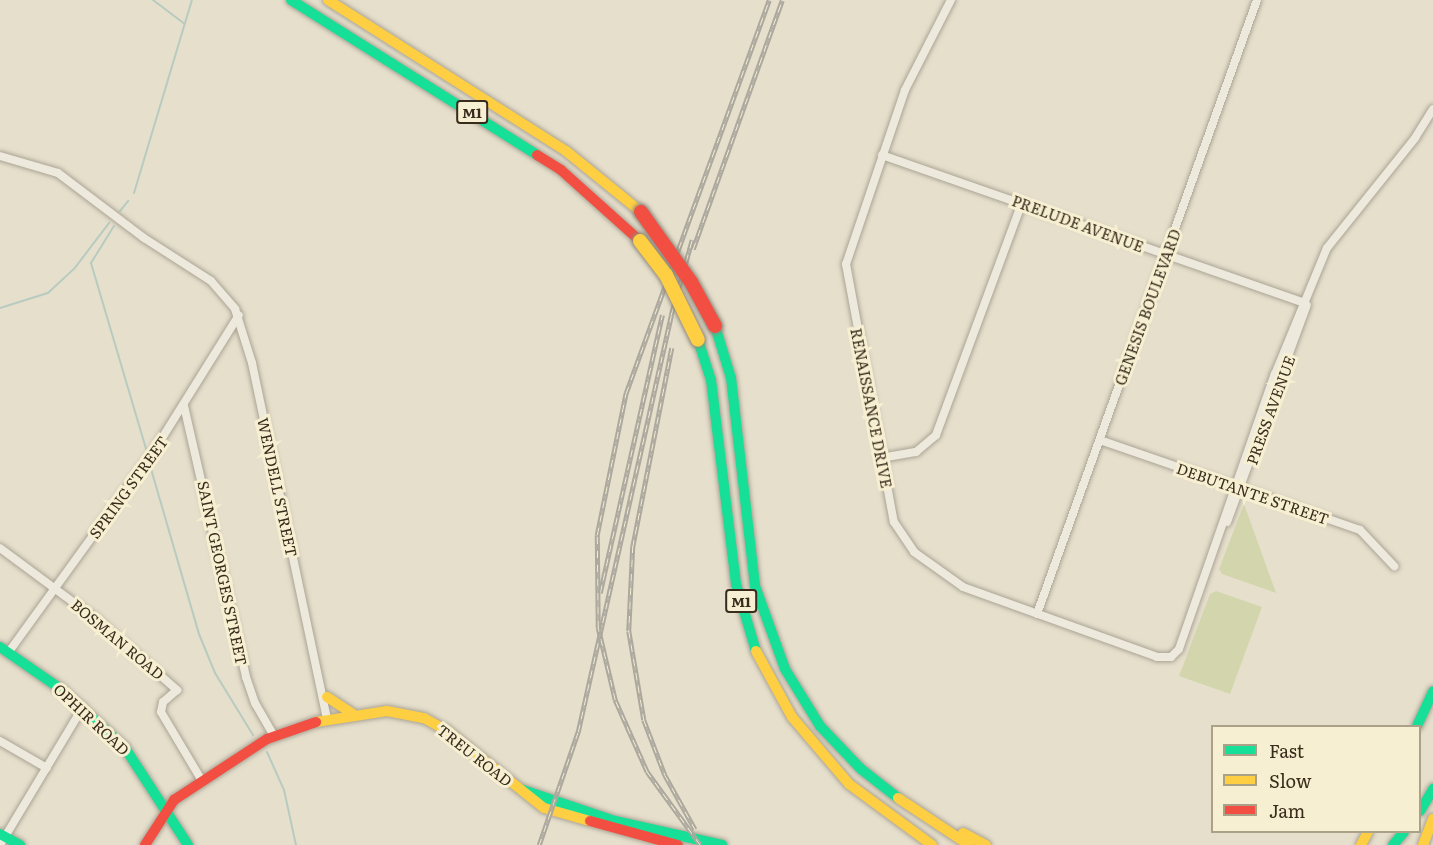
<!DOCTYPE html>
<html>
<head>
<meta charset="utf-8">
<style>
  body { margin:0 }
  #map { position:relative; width:1433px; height:845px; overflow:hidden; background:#e6dfcc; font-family:Literata,serif }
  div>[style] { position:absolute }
  .green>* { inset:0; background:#d3d6ad }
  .stream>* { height:2px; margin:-1px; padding:0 1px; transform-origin:1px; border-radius:1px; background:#b8cbc0 }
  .roads { filter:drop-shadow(0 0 2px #aba495) drop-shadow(0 0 2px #aba495) }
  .street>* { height:8px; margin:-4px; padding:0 4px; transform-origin:4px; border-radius:4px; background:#ede9dd }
  .fast>* { height:10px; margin:-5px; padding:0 5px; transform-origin:5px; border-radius:5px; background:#16e098 }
  .slow>* { height:10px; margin:-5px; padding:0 5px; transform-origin:5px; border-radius:5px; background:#ffcf43 }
  .jam>* { height:10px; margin:-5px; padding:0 5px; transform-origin:5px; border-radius:5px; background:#f24e42 }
  .rail>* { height:4.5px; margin-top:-2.25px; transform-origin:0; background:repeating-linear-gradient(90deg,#f7efd1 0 7px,#aca89e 0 14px); box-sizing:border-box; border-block:2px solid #aca89e }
  .bridges { filter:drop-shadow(0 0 2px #90897c) drop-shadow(0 0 2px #90897c) }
  .slow-bridge>* { height:14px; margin:-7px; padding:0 7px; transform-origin:7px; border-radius:7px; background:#ffcf43 }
  .jam-bridge>* { height:14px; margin:-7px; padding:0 7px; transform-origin:7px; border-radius:7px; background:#f24e42 }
  span { translate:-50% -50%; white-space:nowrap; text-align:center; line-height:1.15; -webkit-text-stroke:6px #f7efd1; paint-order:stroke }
  .shield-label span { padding:2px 4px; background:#f7efd1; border:2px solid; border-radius:4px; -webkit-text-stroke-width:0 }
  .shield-label { font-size:14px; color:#392c1d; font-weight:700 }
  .street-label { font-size:15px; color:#392c1d }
  .legend { position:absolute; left:1211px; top:725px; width:210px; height:108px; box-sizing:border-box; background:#f7efd1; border:2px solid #aba189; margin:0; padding:8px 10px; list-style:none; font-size:18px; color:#392c1d }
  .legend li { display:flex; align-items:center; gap:12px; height:30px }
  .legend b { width:30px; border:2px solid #aba189 }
</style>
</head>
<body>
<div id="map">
  <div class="green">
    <div style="clip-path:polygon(1244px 504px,1276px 593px,1222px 574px,1219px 569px)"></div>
    <div style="clip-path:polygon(1216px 591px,1262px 607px,1230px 694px,1179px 676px,1210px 594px)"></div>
  </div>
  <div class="stream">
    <div style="left:153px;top:0;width:39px;rotate:37deg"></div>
    <div style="left:134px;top:193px;width:202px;rotate:-73.3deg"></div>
    <div style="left:120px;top:211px;width:13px;rotate:-51deg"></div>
    <div style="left:114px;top:226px;width:44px;rotate:121.9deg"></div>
    <div style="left:91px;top:263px;width:201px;rotate:73.5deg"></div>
    <div style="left:0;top:308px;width:50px;rotate:-17.4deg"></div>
    <div style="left:48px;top:293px;width:35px;rotate:-43deg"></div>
    <div style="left:74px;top:269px;width:58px;rotate:-52.7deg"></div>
    <div style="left:149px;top:462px;width:179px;rotate:73.8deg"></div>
    <div style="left:199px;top:634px;width:42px;rotate:67.7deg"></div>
    <div style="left:215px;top:673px;width:73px;rotate:58.5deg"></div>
    <div style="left:267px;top:752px;width:42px;rotate:65.9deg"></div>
    <div style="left:284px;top:790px;width:56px;rotate:77.7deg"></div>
  </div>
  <div class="roads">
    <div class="street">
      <div style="left:951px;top:0;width:101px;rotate:117.1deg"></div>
      <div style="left:905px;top:90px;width:184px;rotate:108.7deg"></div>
      <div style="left:846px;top:264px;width:262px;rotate:79.5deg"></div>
      <div style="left:894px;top:522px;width:36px;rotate:56deg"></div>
      <div style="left:914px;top:552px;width:60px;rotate:35.5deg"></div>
      <div style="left:963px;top:587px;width:206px;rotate:19.8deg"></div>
      <div style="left:1157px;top:657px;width:14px"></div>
      <div style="left:1171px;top:657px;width:11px;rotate:-45deg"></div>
      <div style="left:1179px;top:649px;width:291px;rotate:-70.8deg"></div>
      <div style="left:1275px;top:374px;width:136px;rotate:-67.6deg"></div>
      <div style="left:1327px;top:248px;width:141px;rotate:-51.3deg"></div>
      <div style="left:1415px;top:138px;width:34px;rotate:-58deg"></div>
      <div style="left:882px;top:155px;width:448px;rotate:19.3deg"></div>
      <div style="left:0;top:156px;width:60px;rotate:16.3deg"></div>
      <div style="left:58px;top:173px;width:108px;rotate:37.1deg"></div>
      <div style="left:144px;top:238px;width:80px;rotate:32.7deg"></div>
      <div style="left:211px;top:281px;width:37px;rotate:49deg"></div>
      <div style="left:235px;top:309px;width:57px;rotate:72.5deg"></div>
      <div style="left:252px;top:363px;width:363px;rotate:78.1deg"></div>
      <div style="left:184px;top:406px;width:278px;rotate:77.1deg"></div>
      <div style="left:246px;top:677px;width:28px;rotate:71deg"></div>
      <div style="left:255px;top:703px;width:38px;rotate:60deg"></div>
      <div style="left:1100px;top:440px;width:275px;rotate:19.1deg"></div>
      <div style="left:1360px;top:530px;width:50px;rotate:46.6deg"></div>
      <div style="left:881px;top:458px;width:36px;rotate:-10deg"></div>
      <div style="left:916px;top:452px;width:26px;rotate:-40deg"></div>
      <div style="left:936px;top:435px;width:248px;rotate:-69.7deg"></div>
      <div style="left:1227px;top:522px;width:231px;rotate:-69.8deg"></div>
      <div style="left:0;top:548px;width:119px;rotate:36.5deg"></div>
      <div style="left:96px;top:619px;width:108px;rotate:41.2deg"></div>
      <div style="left:177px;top:690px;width:18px;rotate:139deg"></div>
      <div style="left:163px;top:702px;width:10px;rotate:101deg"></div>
      <div style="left:161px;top:712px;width:78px;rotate:59.2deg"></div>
      <div style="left:1037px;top:614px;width:652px;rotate:-70.29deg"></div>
      <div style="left:8px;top:653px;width:249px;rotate:-54.1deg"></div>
      <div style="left:154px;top:451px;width:160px;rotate:-58deg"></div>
      <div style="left:0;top:741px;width:54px;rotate:29.9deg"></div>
      <div style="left:0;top:845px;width:161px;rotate:-59deg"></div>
    </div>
    <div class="fast">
      <div style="left:291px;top:0;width:291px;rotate:32.2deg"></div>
      <div style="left:715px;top:326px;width:54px;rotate:72.9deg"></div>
      <div style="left:731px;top:378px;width:209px;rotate:83.4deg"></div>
      <div style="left:755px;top:586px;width:88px;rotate:70.1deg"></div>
      <div style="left:785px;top:669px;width:67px;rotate:58.4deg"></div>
      <div style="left:820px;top:726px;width:59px;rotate:46.4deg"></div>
      <div style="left:861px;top:769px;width:47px;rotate:38.1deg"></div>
      <div style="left:698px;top:340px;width:42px;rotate:72deg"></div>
      <div style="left:711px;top:380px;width:206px;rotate:83deg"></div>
      <div style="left:736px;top:584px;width:70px;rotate:73.4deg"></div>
      <div style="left:0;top:647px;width:75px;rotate:34.7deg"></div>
      <div style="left:62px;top:690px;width:86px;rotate:42.6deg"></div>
      <div style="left:125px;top:748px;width:116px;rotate:57deg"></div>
      <div style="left:1417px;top:726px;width:38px;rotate:-65deg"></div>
      <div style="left:520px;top:789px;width:100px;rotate:18.6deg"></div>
      <div style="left:615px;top:821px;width:110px;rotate:12.6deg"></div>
      <div style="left:1420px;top:811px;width:26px;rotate:-59deg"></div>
      <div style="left:0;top:834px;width:23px;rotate:29deg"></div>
      <div style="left:1393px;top:845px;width:17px;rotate:-50deg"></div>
    </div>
    <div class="slow">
      <div style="left:328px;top:0;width:282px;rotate:32.4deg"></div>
      <div style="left:566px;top:151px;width:97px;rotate:39.1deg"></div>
      <div style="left:756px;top:651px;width:75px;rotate:61.4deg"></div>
      <div style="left:792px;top:717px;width:88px;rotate:49.6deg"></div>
      <div style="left:849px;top:784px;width:103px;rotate:36.3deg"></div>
      <div style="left:327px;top:697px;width:30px;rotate:33deg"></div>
      <div style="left:316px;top:722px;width:72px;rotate:-8.8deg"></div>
      <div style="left:387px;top:711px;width:38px;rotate:11deg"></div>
      <div style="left:424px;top:718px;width:25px;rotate:29deg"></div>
      <div style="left:446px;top:730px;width:125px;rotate:38.5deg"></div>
      <div style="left:544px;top:808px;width:48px;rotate:15.8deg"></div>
      <div style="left:898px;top:798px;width:85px;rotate:33.5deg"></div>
      <div style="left:963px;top:833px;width:26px;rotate:28deg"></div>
      <div style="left:1361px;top:845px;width:15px;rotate:-62deg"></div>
      <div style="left:1423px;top:845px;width:28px;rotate:-69deg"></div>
    </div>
    <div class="jam">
      <div style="left:537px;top:155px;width:28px;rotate:32deg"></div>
      <div style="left:561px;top:170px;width:106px;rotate:41.9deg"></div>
      <div style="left:590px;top:821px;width:91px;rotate:15.3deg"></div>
      <div style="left:145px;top:845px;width:54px;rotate:-57.2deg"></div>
      <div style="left:174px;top:800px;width:111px;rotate:-33.3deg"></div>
      <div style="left:267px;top:739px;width:52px;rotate:-19.1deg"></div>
    </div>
  </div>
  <div class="rail">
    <div style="left:693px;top:249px;width:264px;rotate:-70.3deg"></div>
    <div style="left:672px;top:348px;width:202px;rotate:101.1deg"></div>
    <div style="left:633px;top:546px;width:85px;rotate:92.7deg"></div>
    <div style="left:629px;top:631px;width:90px;rotate:80.4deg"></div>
    <div style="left:644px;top:720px;width:59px;rotate:69.1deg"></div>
    <div style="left:665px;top:775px;width:62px;rotate:60.9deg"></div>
    <div style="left:600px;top:593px;width:285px;rotate:-77.4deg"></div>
    <div style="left:539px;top:845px;width:120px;rotate:-71deg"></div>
    <div style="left:578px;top:732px;width:427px;rotate:-77.4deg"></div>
    <div style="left:671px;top:315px;width:78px;rotate:-74.4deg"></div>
    <div style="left:700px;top:845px;width:90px;rotate:-126deg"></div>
    <div style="left:647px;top:772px;width:79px;rotate:-114deg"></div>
    <div style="left:615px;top:700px;width:74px;rotate:-103.3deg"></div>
    <div style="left:598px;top:628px;width:93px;rotate:-90.6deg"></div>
    <div style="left:597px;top:535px;width:145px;rotate:-78.5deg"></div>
    <div style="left:626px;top:393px;width:418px;rotate:-70deg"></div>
  </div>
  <div class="bridges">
    <div class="slow-bridge">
      <div style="left:640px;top:241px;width:43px;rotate:52.6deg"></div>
      <div style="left:666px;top:275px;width:72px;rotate:63.8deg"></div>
    </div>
    <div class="jam-bridge">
      <div style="left:641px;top:212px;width:86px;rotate:54.5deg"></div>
      <div style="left:691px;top:282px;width:50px;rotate:61.4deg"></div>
    </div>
  </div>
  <div class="shield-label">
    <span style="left:472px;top:112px">M1</span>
    <span style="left:741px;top:601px">M1</span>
  </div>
  <div class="street-label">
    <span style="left:1078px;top:223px;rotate:20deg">PRELUDE AVENUE</span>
    <span style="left:1147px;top:307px;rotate:-70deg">GENESIS BOULEVARD</span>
    <span style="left:872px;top:408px;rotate:79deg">RENAISSANCE DRIVE</span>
    <span style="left:1270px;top:410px;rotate:-70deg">PRESS AVENUE</span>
    <span style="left:128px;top:487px;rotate:-54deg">SPRING STREET</span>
    <span style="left:278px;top:487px;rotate:78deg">WENDELL STREET</span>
    <span style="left:1253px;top:493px;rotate:19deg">DEBUTANTE STREET</span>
    <span style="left:223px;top:573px;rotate:78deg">SAINT GEORGES STREET</span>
    <span style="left:118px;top:639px;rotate:40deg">BOSMAN ROAD</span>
    <span style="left:92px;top:719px;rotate:43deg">OPHIR ROAD</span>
    <span style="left:475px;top:755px;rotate:38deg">TREU ROAD</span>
  </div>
  <ul class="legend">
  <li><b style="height:8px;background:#16e098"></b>Fast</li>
  <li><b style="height:8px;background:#ffcf43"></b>Slow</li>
  <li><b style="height:8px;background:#f24e42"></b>Jam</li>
  </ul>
</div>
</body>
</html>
